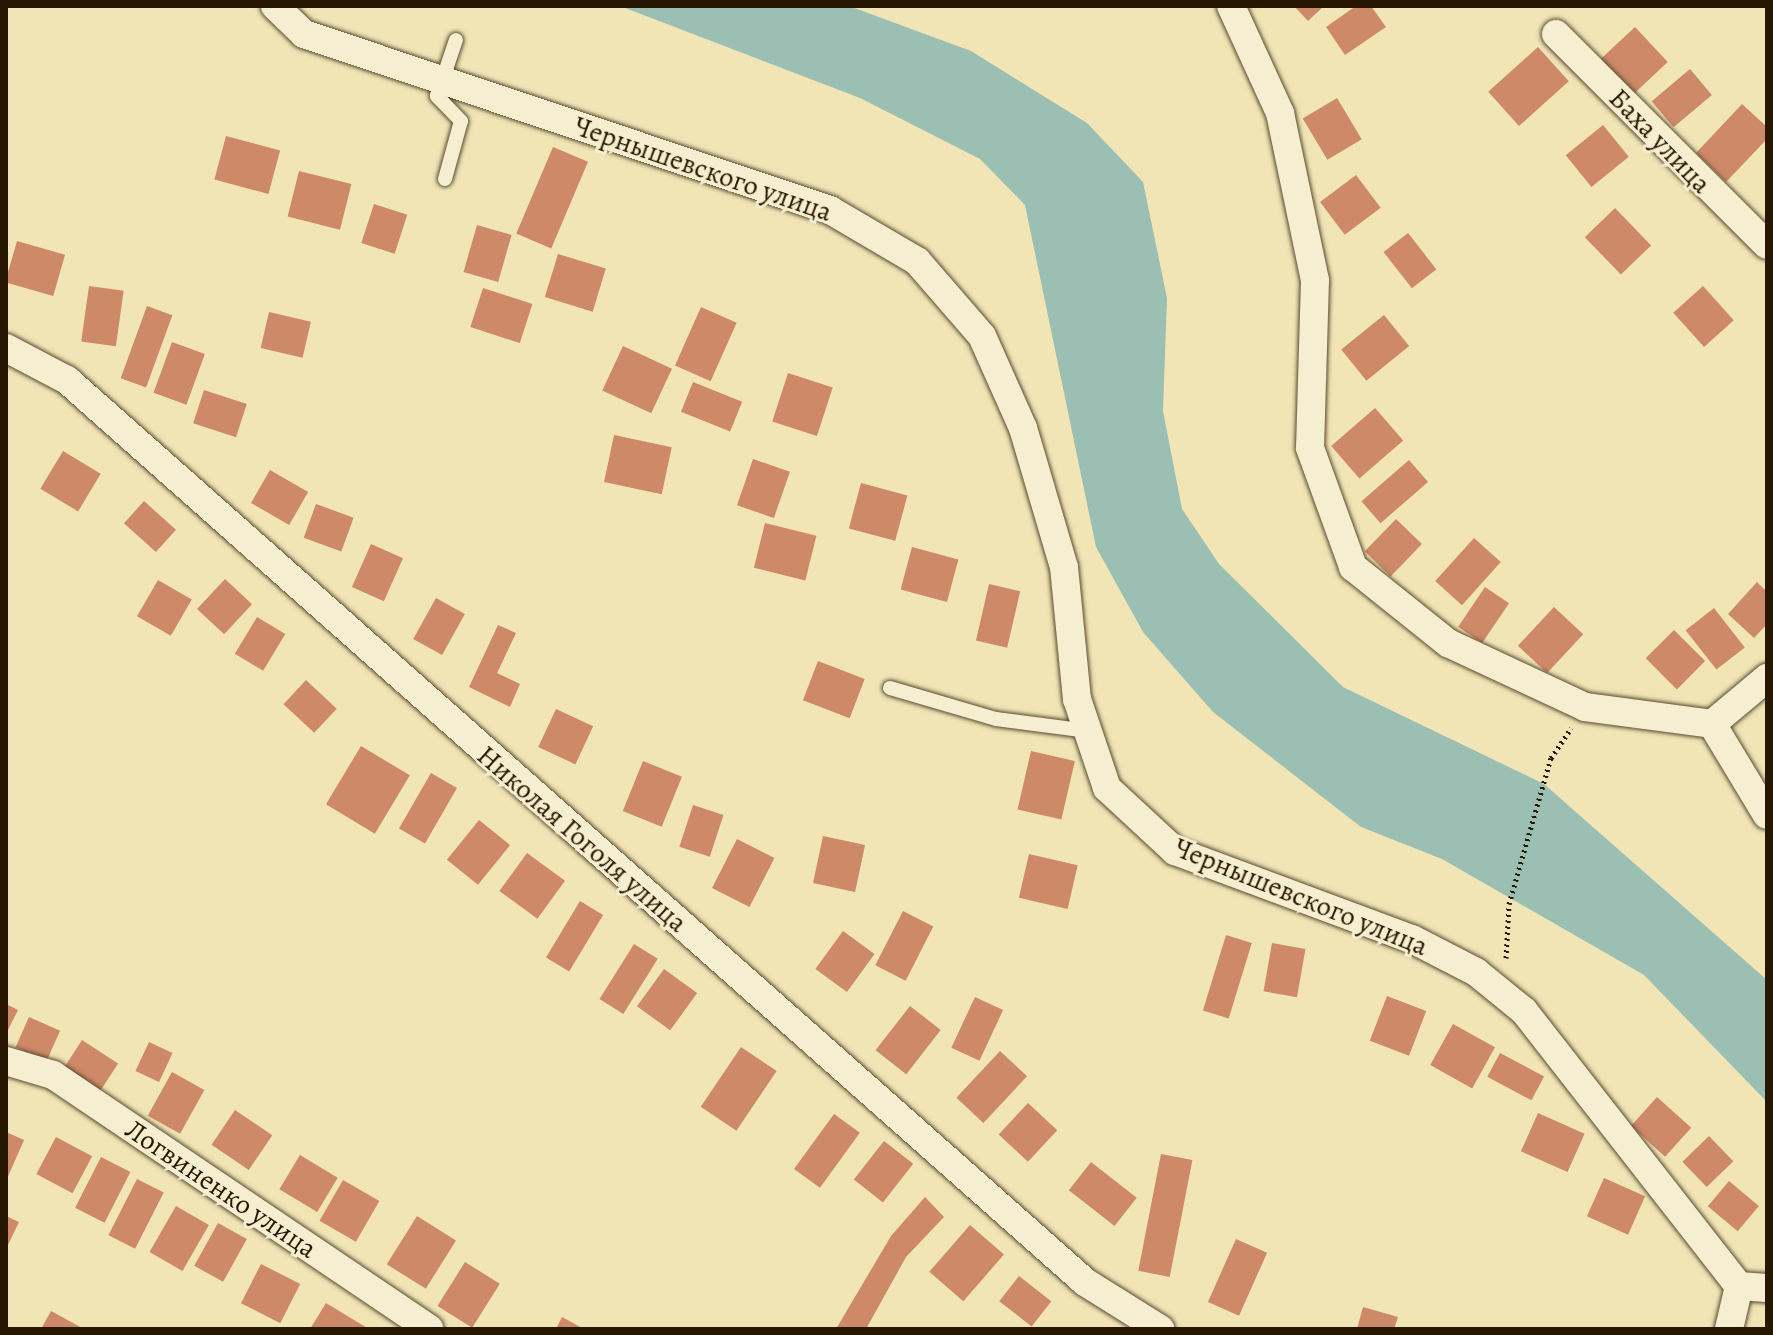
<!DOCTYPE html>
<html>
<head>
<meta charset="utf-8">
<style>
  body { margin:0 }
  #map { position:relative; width:1773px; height:1335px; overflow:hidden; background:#f1e5b6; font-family:Alegreya,serif }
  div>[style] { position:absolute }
  .water>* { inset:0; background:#9bbfb2 }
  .building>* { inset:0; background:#ce8968; transform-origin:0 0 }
  .path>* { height:5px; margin-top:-2.5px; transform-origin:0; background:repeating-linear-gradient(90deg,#281700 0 2px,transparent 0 6px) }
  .roads { filter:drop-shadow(0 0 2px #5a4a2e) drop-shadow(0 0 2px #5a4a2e) }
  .service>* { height:14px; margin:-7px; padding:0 7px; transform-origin:7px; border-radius:7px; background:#f6eed0 }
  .minor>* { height:28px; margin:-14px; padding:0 14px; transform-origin:14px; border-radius:14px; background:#f6eed0 }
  span { translate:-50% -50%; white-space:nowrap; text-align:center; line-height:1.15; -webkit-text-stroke:6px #f6eed0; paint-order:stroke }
  .street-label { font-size:28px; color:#281700 }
  .frame { position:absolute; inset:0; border:8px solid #281700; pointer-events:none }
</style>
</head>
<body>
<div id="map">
  <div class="water">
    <div style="clip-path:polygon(620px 6px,849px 6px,971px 51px,1087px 123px,1143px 182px,1167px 298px,1163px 411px,1182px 509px,1219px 564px,1343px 687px,1544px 784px,1767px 980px,1767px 1102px,1644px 975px,1442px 859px,1361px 827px,1213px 712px,1143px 632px,1096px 547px,1025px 205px,980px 159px,860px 98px)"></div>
  </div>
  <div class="building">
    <div style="clip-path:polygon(1294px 6px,1324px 6px,1308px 21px)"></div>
    <div style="clip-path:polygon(1356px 6px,1371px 6px,1386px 27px,1345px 55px,1326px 27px)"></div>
    <div style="left:1635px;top:27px;width:48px;height:47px;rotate:47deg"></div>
    <div style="left:1538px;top:47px;width:46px;height:67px;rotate:48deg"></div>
    <div style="left:1690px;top:69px;width:34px;height:50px;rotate:50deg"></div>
    <div style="left:1337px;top:98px;width:48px;height:40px;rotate:59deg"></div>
    <div style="clip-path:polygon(1742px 104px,1767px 127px,1767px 139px,1726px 182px,1696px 153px)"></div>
    <div style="left:1603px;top:125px;width:41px;height:48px;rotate:51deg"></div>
    <div style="left:226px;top:136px;width:56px;height:45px;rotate:15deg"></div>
    <div style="left:553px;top:147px;width:38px;height:94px;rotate:23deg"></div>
    <div style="left:299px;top:171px;width:54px;height:47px;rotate:14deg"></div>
    <div style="left:1356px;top:175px;width:41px;height:45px;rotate:53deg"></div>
    <div style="left:374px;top:204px;width:35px;height:41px;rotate:18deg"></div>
    <div style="left:1615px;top:208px;width:52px;height:42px;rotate:46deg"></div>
    <div style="left:477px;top:225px;width:36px;height:49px;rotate:16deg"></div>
    <div style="left:1408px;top:233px;width:46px;height:31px;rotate:52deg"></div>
    <div style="left:17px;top:241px;width:50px;height:43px;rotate:16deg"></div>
    <div style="left:558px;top:254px;width:50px;height:45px;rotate:17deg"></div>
    <div style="left:89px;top:286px;width:35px;height:56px;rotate:8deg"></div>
    <div style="left:1703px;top:286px;width:46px;height:40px;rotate:48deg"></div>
    <div style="left:483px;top:288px;width:52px;height:41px;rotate:18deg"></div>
    <div style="left:147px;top:306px;width:27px;height:77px;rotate:20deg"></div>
    <div style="left:701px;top:307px;width:39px;height:64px;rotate:24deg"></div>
    <div style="left:269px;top:312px;width:43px;height:37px;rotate:13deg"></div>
    <div style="left:1384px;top:315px;width:40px;height:55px;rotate:51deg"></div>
    <div style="left:172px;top:342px;width:35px;height:54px;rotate:20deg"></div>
    <div style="left:623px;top:346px;width:54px;height:49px;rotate:25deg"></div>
    <div style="left:788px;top:373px;width:47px;height:51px;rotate:18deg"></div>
    <div style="left:693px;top:382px;width:53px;height:32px;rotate:22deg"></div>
    <div style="left:204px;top:390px;width:45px;height:35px;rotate:18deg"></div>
    <div style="left:1375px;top:408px;width:43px;height:58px;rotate:49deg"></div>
    <div style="left:614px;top:435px;width:59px;height:48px;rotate:12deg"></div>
    <div style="left:63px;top:451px;width:44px;height:44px;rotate:31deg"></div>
    <div style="left:753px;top:459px;width:39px;height:49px;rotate:19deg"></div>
    <div style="left:1409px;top:460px;width:29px;height:63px;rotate:49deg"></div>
    <div style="left:270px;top:470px;width:44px;height:38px;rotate:30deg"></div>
    <div style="left:861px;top:483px;width:48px;height:47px;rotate:15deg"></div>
    <div style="left:144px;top:501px;width:43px;height:30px;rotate:42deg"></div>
    <div style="left:316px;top:504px;width:40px;height:36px;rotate:20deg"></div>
    <div style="left:1396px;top:519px;width:36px;height:45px;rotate:44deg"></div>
    <div style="left:765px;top:523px;width:53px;height:46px;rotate:14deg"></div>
    <div style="left:1474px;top:538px;width:36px;height:58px;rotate:42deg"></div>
    <div style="left:371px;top:544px;width:35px;height:47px;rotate:24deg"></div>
    <div style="left:912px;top:547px;width:48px;height:44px;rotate:15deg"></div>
    <div style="left:225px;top:579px;width:37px;height:41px;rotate:43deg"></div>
    <div style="left:158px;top:580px;width:39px;height:42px;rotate:30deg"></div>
    <div style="clip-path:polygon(1757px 582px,1767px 592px,1767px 624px,1754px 638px,1728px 614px)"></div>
    <div style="left:989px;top:584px;width:32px;height:58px;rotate:13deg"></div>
    <div style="left:1485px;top:587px;width:29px;height:48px;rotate:34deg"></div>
    <div style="left:436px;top:598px;width:33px;height:47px;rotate:29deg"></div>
    <div style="left:1554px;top:607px;width:40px;height:53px;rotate:43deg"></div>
    <div style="left:1714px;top:608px;width:50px;height:36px;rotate:52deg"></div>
    <div style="left:257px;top:617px;width:33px;height:43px;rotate:31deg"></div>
    <div style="clip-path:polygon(498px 625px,516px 633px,497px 673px,520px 684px,510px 707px,469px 687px)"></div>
    <div style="left:1674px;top:630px;width:44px;height:40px;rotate:45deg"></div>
    <div style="left:818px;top:661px;width:50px;height:42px;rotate:21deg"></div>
    <div style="left:306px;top:680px;width:42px;height:33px;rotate:43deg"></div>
    <div style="left:556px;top:709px;width:41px;height:42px;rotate:25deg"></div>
    <div style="left:361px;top:746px;width:57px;height:68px;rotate:31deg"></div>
    <div style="left:1031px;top:751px;width:45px;height:60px;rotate:13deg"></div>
    <div style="left:643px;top:761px;width:42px;height:54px;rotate:22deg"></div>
    <div style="left:431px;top:773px;width:30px;height:64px;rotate:30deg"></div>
    <div style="left:693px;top:805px;width:32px;height:44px;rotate:18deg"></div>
    <div style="left:479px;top:820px;width:40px;height:51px;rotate:39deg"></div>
    <div style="left:823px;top:836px;width:43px;height:48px;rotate:12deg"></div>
    <div style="left:737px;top:839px;width:42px;height:55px;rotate:27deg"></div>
    <div style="left:527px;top:853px;width:47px;height:47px;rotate:36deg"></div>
    <div style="left:1029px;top:854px;width:50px;height:45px;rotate:13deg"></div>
    <div style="left:580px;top:901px;width:27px;height:66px;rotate:31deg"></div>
    <div style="left:903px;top:911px;width:34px;height:61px;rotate:27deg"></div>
    <div style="left:843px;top:931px;width:39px;height:47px;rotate:36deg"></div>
    <div style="left:1226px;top:935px;width:27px;height:79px;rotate:17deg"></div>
    <div style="left:1272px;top:943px;width:34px;height:49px;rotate:10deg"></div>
    <div style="left:634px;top:944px;width:28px;height:65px;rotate:32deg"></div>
    <div style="left:664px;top:969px;width:41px;height:46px;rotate:36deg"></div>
    <div style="left:1387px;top:996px;width:42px;height:48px;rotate:21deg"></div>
    <div style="left:975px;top:997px;width:31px;height:56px;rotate:25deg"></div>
    <div style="clip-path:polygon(6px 1004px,18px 1010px,6px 1034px)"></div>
    <div style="left:910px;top:1006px;width:39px;height:56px;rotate:38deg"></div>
    <div style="left:29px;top:1017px;width:34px;height:33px;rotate:24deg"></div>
    <div style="left:1453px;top:1024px;width:48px;height:47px;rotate:29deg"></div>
    <div style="left:82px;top:1040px;width:43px;height:39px;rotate:33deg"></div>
    <div style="left:149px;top:1042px;width:26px;height:32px;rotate:25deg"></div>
    <div style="left:741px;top:1047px;width:43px;height:72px;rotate:34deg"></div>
    <div style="left:1000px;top:1051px;width:37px;height:64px;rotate:43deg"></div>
    <div style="left:1500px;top:1053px;width:50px;height:27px;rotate:28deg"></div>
    <div style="left:172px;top:1072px;width:37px;height:50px;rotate:29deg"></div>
    <div style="left:1657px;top:1097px;width:46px;height:39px;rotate:42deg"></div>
    <div style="left:1028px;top:1103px;width:40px;height:43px;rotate:43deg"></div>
    <div style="left:235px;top:1110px;width:45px;height:42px;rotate:34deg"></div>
    <div style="left:1538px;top:1113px;width:51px;height:42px;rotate:24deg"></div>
    <div style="left:834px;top:1114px;width:32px;height:68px;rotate:36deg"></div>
    <div style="clip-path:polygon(6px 1132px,24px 1140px,6px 1181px)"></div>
    <div style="left:1709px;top:1136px;width:35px;height:37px;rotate:46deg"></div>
    <div style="left:56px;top:1137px;width:41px;height:42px;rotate:28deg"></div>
    <div style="left:884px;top:1141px;width:37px;height:49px;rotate:38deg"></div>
    <div style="left:1161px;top:1154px;width:32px;height:119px;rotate:11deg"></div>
    <div style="left:300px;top:1155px;width:44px;height:40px;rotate:31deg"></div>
    <div style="left:101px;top:1157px;width:33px;height:57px;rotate:27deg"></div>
    <div style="left:1091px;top:1162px;width:58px;height:36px;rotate:38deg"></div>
    <div style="left:1604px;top:1178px;width:45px;height:42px;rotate:24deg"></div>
    <div style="left:137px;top:1179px;width:30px;height:63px;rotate:27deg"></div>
    <div style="left:343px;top:1180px;width:42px;height:47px;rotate:30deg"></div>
    <div style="left:1729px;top:1181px;width:39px;height:33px;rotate:40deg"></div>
    <div style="clip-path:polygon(925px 1197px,944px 1217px,906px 1257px,866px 1329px,836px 1329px,891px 1236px)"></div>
    <div style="left:176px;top:1206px;width:38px;height:53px;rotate:30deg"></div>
    <div style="clip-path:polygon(6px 1216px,19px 1222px,6px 1249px)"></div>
    <div style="left:417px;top:1216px;width:46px;height:57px;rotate:32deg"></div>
    <div style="left:218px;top:1223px;width:33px;height:49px;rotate:29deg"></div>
    <div style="left:970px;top:1225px;width:45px;height:62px;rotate:41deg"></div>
    <div style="left:1236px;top:1239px;width:34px;height:69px;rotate:24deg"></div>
    <div style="left:465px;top:1262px;width:41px;height:52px;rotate:32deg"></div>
    <div style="left:261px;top:1264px;width:44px;height:44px;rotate:27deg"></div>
    <div style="left:1019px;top:1276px;width:41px;height:32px;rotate:38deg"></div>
    <div style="clip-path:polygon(326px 1303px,369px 1329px,310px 1329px)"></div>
    <div style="clip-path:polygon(1363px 1307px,1398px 1317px,1394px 1329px,1357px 1329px)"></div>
    <div style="clip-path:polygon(51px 1311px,84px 1329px,41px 1329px)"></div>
    <div style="clip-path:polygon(562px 1317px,584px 1329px,556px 1329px)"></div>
  </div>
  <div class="path">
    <div style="left:1506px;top:958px;width:54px;rotate:-86.8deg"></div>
    <div style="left:1509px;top:904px;width:152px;rotate:-74deg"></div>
    <div style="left:1551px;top:758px;width:36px;rotate:-56deg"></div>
  </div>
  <div class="roads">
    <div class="service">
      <div style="left:445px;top:179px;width:60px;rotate:-74.6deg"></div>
      <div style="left:461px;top:121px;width:35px;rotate:-134deg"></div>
      <div style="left:437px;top:96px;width:59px;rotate:-71.3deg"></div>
      <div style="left:890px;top:688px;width:110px;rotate:16.3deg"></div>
      <div style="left:996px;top:719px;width:93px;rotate:7.4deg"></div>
    </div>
    <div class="minor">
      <div style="left:275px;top:6px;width:40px;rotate:44deg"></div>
      <div style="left:304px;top:34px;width:555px;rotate:18.5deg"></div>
      <div style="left:830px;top:210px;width:101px;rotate:30.4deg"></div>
      <div style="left:917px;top:261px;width:99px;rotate:49.1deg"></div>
      <div style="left:982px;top:336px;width:101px;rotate:66deg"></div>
      <div style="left:1023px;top:428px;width:145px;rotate:73.6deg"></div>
      <div style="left:1064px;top:567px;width:133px;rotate:84.4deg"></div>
      <div style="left:1077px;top:699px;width:94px;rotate:71.4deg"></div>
      <div style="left:1107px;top:788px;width:93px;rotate:42.8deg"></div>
      <div style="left:1175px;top:851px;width:253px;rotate:20.4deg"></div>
      <div style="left:1412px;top:939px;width:72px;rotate:27.3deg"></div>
      <div style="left:1476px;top:972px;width:62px;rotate:39.1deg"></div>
      <div style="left:1524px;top:1011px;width:349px;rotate:52deg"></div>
      <div style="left:1739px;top:1286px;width:28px;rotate:4deg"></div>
      <div style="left:1231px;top:6px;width:118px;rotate:65.4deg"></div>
      <div style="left:1280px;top:113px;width:171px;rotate:78.2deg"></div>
      <div style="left:1315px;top:280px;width:168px;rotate:91.7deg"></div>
      <div style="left:1310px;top:448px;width:127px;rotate:70.1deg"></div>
      <div style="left:1353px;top:567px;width:122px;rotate:38.7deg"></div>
      <div style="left:1448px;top:643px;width:151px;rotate:25deg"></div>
      <div style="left:1585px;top:707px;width:128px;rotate:7.6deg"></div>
      <div style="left:1712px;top:724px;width:72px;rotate:-39.9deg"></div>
      <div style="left:1556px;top:34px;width:298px;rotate:45deg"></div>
      <div style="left:6px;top:348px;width:69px;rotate:27.7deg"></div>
      <div style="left:67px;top:380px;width:1360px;rotate:41.54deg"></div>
      <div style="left:1085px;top:1282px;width:89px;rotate:32.1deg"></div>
      <div style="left:1712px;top:724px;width:106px;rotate:58.9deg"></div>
      <div style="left:6px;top:1061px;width:49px;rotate:16.6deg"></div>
      <div style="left:53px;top:1075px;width:454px;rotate:34deg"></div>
      <div style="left:1729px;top:1329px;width:44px;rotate:-76.9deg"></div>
    </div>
  </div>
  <div class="street-label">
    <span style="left:1660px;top:141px;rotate:46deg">Баха улица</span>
    <span style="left:703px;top:169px;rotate:19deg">Чернышевского улица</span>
    <span style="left:582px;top:839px;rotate:41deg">Николая Гоголя улица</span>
    <span style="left:1301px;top:897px;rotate:22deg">Чернышевского улица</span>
    <span style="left:221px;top:1189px;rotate:34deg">Логвиненко улица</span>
  </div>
  <div class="frame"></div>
</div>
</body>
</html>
